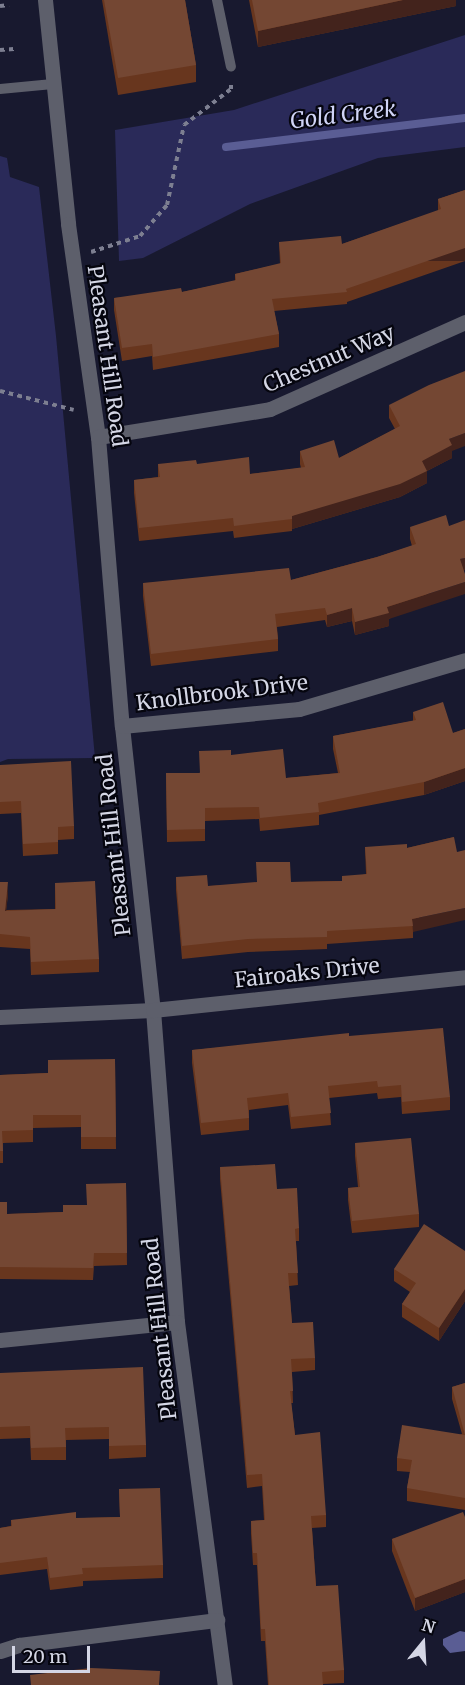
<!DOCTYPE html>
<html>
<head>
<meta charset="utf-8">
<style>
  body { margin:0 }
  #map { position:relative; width:465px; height:1685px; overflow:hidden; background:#18192f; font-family:Merriweather,serif }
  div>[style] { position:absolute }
  .green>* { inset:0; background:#2a2a59 }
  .water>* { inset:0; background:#5a5d94 }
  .stream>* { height:8px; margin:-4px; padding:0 4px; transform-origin:4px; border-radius:4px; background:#5a5d94 }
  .path>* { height:4px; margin-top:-2px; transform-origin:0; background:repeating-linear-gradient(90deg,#7d7f91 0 4.5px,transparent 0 9px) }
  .lane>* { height:10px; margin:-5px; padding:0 5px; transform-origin:5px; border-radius:5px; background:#5d5f6b }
  .street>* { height:15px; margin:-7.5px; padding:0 7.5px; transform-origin:7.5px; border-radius:7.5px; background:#5d5f6b }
  .wall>* { inset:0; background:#68361e }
  .shaded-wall>* { inset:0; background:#43231c; transform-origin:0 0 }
  .building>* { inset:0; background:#744733 }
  span { translate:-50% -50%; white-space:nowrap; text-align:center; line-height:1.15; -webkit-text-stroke:4.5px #05050e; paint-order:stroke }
  .street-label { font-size:21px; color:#d4d6e5 }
  .water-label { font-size:22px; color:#d0d4f6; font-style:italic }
  .north { position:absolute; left:393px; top:1613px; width:60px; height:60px; -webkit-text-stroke:4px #05050e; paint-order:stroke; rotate:18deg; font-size:16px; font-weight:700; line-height:24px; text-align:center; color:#d4d6e5 }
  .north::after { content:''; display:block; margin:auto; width:21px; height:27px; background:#d4d6e5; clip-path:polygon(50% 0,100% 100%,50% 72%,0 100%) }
  .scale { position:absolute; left:12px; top:1646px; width:78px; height:27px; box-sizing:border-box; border:3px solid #d4d6e5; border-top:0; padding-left:8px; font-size:18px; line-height:21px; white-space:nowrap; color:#d4d6e5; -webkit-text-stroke:4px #05050e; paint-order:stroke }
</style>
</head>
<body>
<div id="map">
  <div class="green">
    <div style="clip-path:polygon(465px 35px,465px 147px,378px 158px,250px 204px,143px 258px,119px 261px,115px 130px,234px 110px)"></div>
    <div style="clip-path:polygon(0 156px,7px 158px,10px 177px,39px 187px,56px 336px,95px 758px,8px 759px,0 762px)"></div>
  </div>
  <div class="water">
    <div style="clip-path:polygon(460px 1631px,465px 1632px,465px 1651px,450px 1653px,443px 1645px,443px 1639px)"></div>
  </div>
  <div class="stream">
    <div style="left:226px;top:147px;width:241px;rotate:-6.9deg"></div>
  </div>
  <div class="path">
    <div style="left:0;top:6px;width:9px;rotate:-6deg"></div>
    <div style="left:0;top:50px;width:14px;rotate:-4deg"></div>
    <div style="left:91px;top:252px;width:52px;rotate:-18.1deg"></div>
    <div style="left:140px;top:236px;width:41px;rotate:-48.9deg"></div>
    <div style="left:167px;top:205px;width:82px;rotate:-78deg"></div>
    <div style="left:184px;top:125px;width:59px;rotate:-37.5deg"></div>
    <div style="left:231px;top:89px;width:4px;rotate:-90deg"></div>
    <div style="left:0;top:391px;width:76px;rotate:14.4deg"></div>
  </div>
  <div class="lane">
    <div style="left:217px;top:0;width:68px;rotate:78.2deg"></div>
    <div style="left:0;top:89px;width:53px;rotate:-5.4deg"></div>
  </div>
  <div class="street">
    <div style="left:45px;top:0;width:225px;rotate:84.1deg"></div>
    <div style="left:68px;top:224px;width:215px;rotate:82deg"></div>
    <div style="left:98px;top:437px;width:290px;rotate:85.3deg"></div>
    <div style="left:122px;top:726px;width:286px;rotate:83.8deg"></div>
    <div style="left:153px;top:1010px;width:313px;rotate:85.6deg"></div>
    <div style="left:177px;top:1322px;width:366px;rotate:82.5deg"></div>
    <div style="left:98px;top:437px;width:174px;rotate:-9.2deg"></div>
    <div style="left:270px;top:409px;width:214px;rotate:-24deg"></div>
    <div style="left:122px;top:726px;width:178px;rotate:-5.5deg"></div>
    <div style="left:299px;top:709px;width:173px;rotate:-16.4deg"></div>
    <div style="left:0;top:1017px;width:153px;rotate:-2.6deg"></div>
    <div style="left:153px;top:1010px;width:314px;rotate:-6deg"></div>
    <div style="left:0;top:1340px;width:178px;rotate:-5.8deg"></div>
    <div style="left:0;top:1651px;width:20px;rotate:-18deg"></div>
    <div style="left:19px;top:1645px;width:200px;rotate:-7.2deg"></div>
  </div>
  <div class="wall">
    <div style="clip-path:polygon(102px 0,185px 0,196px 65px,196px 82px,118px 95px)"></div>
    <div style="clip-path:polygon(249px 0,456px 0,456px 6px,258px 47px)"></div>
    <div style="clip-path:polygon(465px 190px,465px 261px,347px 302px,347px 304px,274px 311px,279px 334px,279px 347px,153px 370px,152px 356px,122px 361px,114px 310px,114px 298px,182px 292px,235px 281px,235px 274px,280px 264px,279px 242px,342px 244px,438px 211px,438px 199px)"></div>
    <div style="clip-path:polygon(389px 405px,452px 451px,452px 458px,427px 471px,427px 483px,400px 497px,292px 529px,292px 531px,234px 538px,233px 531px,139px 541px,134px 493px,134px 480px,158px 477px,158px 464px,197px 464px,250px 474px,301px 468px,300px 464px,300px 451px,339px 458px,395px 429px,389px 418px)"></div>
    <div style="clip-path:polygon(410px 527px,464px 570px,389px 619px,389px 626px,355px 635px,352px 621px,327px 627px,325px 620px,277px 627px,278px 639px,278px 651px,151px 666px,143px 596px,143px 583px,291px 580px,377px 557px,412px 546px,410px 539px)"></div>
    <div style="clip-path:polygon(413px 712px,453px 733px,465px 729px,465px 781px,424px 795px,319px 815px,319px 825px,260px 831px,259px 819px,205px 821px,205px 841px,167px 842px,166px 773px,199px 773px,231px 755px,286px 778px,338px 773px,333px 749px,333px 736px,413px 721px)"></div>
    <div style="clip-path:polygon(0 765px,74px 826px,74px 839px,58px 840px,58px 854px,23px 856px,21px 813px,0 814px)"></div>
    <div style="clip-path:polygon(454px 837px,413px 932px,413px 938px,327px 944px,327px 949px,248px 952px,182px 959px,176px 890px,176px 877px,208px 886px,291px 882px,342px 881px,366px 874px,365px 847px,407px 848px)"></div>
    <div style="clip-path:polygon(0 882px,8px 895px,6px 910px,55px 909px,55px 883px,99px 959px,99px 972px,31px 975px,30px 949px,0 947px)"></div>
    <div style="clip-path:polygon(349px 1036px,450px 1097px,450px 1110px,402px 1114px,401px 1097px,378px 1099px,377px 1093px,329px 1098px,331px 1125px,291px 1129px,288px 1105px,249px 1110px,249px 1130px,201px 1135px,192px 1063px,192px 1050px)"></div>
    <div style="clip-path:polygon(115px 1059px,116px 1149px,81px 1149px,81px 1127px,33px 1128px,33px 1142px,3px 1143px,3px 1163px,0 1163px,0 1075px,48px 1073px)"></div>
    <div style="clip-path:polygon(355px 1143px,419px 1214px,419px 1227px,352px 1233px,348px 1200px,348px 1188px,358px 1187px,355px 1156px)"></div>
    <div style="clip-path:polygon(220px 1167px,277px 1189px,299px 1228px,299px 1241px,296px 1241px,298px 1285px,289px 1286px,292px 1323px,315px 1358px,315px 1370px,292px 1372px,293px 1403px,291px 1403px,295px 1435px,326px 1515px,326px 1527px,312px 1528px,316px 1586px,344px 1670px,344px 1683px,323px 1684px,323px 1685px,268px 1685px,265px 1641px,261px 1641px,257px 1565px,253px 1565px,251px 1534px,251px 1521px,264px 1520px,262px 1486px,247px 1488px,220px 1179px)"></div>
    <div style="clip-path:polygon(126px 1183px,127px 1265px,94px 1266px,93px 1280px,0 1279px,0 1202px,7px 1214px,63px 1212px,87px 1205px)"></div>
    <div style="clip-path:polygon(465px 1251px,465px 1301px,439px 1341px,402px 1317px,402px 1304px,410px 1292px,394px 1281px,394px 1269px)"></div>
    <div style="clip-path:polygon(0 1373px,146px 1445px,146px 1457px,109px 1459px,109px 1439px,66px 1440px,66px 1460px,31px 1460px,30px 1438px,0 1439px)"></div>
    <div style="clip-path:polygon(465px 1383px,465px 1510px,407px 1501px,407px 1488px,410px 1472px,397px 1471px,397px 1458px,462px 1434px,452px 1399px,452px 1387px)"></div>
    <div style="clip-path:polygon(119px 1489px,163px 1565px,163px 1578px,83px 1581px,83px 1586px,50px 1590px,47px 1569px,0 1575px,0 1528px,11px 1526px,11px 1520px,120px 1517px)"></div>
    <div style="clip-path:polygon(465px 1517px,465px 1592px,415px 1611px,392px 1551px,392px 1539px)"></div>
  </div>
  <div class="shaded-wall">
    <div style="clip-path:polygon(403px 0,456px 0,456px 6px,258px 47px,258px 31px)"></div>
    <div style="left:465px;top:248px;width:13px;height:126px;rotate:90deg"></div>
    <div style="clip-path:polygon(465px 433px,465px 446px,452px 451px,452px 458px,427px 471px,427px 483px,400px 497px,292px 529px,292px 516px,422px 461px,449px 439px)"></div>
    <div style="clip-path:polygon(465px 558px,465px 570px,460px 572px,460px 559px)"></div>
    <div style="clip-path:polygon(465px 582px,465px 594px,389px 619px,389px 626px,355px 635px,355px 622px,387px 607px)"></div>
    <div style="clip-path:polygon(352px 608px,352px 621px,327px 627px,327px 615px)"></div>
    <div style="clip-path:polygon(465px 768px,465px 781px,424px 795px,424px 782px)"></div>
    <div style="clip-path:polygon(8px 882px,8px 895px,5px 923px,5px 911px)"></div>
    <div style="clip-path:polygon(465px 908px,465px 920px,413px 932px,412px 919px)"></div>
    <div style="clip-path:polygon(465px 1289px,465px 1301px,439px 1341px,439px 1328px)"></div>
    <div style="clip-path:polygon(465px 1579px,465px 1592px,415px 1611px,415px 1598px)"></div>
  </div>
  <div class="building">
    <div style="clip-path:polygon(104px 0,185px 0,196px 65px,118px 78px)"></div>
    <div style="clip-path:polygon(252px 0,403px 0,258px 31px)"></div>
    <div style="clip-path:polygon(465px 190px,465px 248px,346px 289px,347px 292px,272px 299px,279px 334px,153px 357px,152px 344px,122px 348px,114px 298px,181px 288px,182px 292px,236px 280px,235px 274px,281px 263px,279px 242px,341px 236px,342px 244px,441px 209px,438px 199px)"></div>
    <div style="clip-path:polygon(465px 371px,465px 433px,449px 439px,452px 445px,422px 461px,427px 471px,400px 484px,292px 516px,292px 519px,234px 526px,233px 518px,139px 528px,134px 480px,160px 477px,158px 464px,196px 460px,197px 464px,249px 457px,250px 474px,305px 467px,300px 451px,334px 440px,339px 458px,400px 426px,389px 405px,429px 385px)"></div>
    <div style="clip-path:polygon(446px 515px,449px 526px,465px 520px,465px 558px,460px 559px,465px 574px,465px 582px,387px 607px,389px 613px,355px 622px,352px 608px,327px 615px,325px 608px,275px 614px,278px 639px,151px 654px,143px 583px,289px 568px,291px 580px,377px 557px,416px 544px,410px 527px)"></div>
    <div style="clip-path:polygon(443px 702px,453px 733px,465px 729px,465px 768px,424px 782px,318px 803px,319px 812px,260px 818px,259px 807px,205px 808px,205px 829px,167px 830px,166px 773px,200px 773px,199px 751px,231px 750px,231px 755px,283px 749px,286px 778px,340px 773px,333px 736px,416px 720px,413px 712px)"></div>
    <div style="clip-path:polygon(71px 761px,74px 826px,58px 827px,58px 842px,23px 844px,21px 801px,0 802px,0 765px)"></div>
    <div style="clip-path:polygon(454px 837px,457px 852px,465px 850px,465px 908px,412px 919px,413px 926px,327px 931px,327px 937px,248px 939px,182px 946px,176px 877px,207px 875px,208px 886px,257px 882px,256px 862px,290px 862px,291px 882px,342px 881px,342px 876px,367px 874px,365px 847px,407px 844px,407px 848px)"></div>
    <div style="clip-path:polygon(95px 881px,99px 959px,31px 962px,30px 937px,0 934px,0 882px,8px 882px,5px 911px,56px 909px,55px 883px)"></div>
    <div style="clip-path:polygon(443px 1028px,450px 1097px,402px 1102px,401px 1085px,378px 1087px,377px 1081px,328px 1086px,331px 1113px,291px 1117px,288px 1093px,247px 1098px,249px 1118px,201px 1123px,192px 1050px,349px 1033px,349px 1036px)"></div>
    <div style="clip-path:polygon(115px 1059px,116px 1137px,81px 1137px,81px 1115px,33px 1115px,33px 1130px,2px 1131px,3px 1151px,0 1151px,0 1075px,48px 1073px,48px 1060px)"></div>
    <div style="clip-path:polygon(411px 1138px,419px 1214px,352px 1221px,348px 1188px,360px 1187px,355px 1143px)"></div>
    <div style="clip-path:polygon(275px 1164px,277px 1189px,297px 1188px,299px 1228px,295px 1229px,298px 1273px,288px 1273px,292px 1323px,313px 1322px,315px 1358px,291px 1359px,293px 1391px,290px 1391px,295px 1435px,320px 1432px,326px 1515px,311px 1516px,316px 1586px,338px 1585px,344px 1670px,322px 1672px,323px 1685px,269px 1685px,265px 1629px,261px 1629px,257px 1553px,253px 1553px,251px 1521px,265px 1520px,262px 1474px,247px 1475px,220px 1167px)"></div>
    <div style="clip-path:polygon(126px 1183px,127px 1253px,94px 1253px,93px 1268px,0 1267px,0 1202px,7px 1202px,7px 1214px,63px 1212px,63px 1205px,87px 1205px,86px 1184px)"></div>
    <div style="clip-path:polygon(424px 1224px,465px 1251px,465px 1289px,439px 1328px,402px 1304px,416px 1283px,394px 1269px)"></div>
    <div style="clip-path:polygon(143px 1367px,146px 1445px,109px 1446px,109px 1427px,65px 1428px,66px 1447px,31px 1448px,30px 1426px,0 1427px,0 1373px)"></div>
    <div style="clip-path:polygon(465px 1383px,465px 1435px,452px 1387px)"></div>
    <div style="clip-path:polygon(402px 1425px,465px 1435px,465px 1498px,407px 1488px,412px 1460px,397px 1458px)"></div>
    <div style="clip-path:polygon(160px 1488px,163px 1565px,82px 1568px,83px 1574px,50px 1578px,47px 1557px,0 1563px,0 1528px,12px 1526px,11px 1520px,76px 1512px,76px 1518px,120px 1517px,119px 1489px)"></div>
    <div style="clip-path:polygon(463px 1512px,465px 1517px,465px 1579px,415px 1598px,392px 1539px)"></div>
    <div style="clip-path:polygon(91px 1668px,160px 1671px,159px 1685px,31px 1685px,30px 1675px)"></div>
  </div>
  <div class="street-label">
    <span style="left:107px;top:356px;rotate:82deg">Pleasant Hill Road</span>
    <span style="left:329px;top:359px;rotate:-23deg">Chestnut Way</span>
    <span style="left:222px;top:693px;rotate:-7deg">Knollbrook Drive</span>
    <span style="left:114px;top:845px;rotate:-96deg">Pleasant Hill Road</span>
    <span style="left:307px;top:973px;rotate:-6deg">Fairoaks Drive</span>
    <span style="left:160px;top:1329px;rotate:-96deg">Pleasant Hill Road</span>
  </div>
  <div class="water-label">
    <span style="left:343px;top:115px;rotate:-7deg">Gold Creek</span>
  </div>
  <div class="north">N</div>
  <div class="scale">20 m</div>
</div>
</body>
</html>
